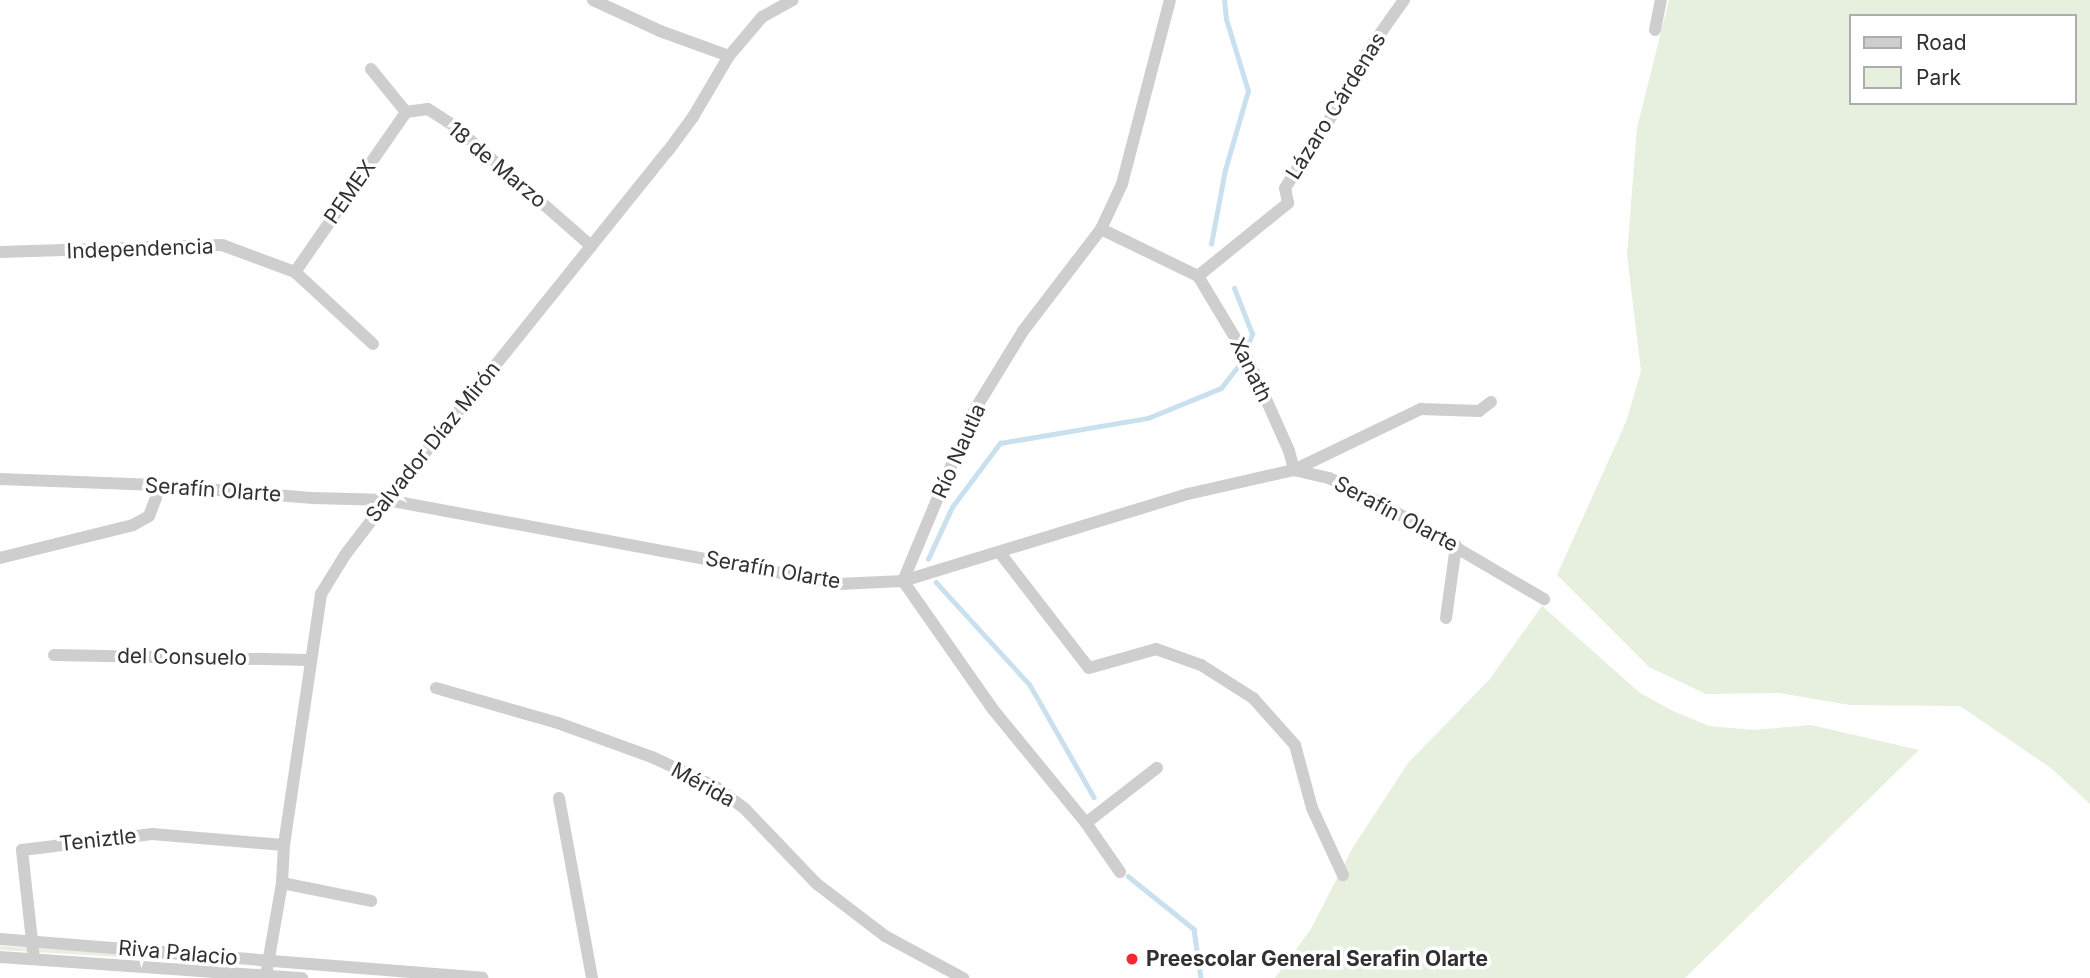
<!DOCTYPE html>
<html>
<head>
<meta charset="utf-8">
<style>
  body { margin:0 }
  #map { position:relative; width:2090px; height:978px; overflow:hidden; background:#fff; font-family:Inter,sans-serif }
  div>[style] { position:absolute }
  .green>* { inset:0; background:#e7efde }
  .stream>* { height:4.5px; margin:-2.25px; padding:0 2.25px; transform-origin:2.25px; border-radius:2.25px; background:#c9e0ef }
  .street>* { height:12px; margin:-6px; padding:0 6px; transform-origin:6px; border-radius:6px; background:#cecece }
  .dots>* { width:19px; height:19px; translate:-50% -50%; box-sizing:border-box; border:4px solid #fff; border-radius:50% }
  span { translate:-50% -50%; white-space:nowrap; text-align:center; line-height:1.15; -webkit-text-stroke:7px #fff; paint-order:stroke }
  .street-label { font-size:21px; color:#313131 }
  .poi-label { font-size:21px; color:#313131; font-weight:700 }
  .left { translate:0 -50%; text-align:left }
  .legend { position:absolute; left:1849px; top:14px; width:228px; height:91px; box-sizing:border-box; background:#fff; border:2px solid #adadad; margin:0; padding:9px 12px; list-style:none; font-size:21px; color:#313131 }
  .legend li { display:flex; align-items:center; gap:14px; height:35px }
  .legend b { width:35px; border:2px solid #adadad }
</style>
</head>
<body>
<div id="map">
  <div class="green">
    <div style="clip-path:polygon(evenodd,1669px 0,2090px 0,2090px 804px,2051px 768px,1960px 706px,1850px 705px,1779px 693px,1706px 694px,1649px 667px,1557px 575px,1626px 422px,1641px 371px,1627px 255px,1637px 128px,1669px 0,1850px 16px,2074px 16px,2074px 103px,1850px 103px,1850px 16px)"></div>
    <div style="clip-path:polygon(1542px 606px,1640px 693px,1673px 711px,1709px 726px,1753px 730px,1811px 725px,1919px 750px,1685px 978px,1275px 978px,1311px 929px,1352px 849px,1408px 763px,1489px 680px)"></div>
    <div style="clip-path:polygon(0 946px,241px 962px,243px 964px,0 950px)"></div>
  </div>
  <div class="stream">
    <div style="left:1211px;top:244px;width:75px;rotate:-79.3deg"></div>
    <div style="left:1225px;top:170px;width:82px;rotate:-73.8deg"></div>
    <div style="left:1248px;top:91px;width:75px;rotate:-107deg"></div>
    <div style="left:1226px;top:19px;width:19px;rotate:-96deg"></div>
    <div style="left:928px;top:559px;width:57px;rotate:-65.2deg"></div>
    <div style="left:952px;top:507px;width:80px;rotate:-53.1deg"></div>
    <div style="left:1000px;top:443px;width:150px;rotate:-9.6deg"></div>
    <div style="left:1148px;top:418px;width:79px;rotate:-22.3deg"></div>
    <div style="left:1221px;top:388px;width:28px;rotate:-52deg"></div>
    <div style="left:1238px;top:366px;width:35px;rotate:-66deg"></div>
    <div style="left:1252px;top:334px;width:49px;rotate:-111.4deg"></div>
    <div style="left:936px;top:582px;width:139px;rotate:47.6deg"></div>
    <div style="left:1030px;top:685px;width:129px;rotate:60.3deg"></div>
    <div style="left:1128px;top:876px;width:85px;rotate:38.8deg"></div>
    <div style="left:1194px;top:929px;width:49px;rotate:81.9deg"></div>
  </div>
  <div class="street">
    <div style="left:593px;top:0;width:74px;rotate:24.8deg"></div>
    <div style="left:660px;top:31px;width:73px;rotate:19.9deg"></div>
    <div style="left:1655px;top:30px;width:31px;rotate:-79deg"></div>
    <div style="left:371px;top:69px;width:55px;rotate:50.9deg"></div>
    <div style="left:406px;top:112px;width:22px;rotate:-8deg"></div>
    <div style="left:428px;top:109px;width:30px;rotate:33deg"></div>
    <div style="left:453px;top:125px;width:184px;rotate:41.2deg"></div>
    <div style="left:1101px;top:229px;width:108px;rotate:25.9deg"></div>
    <div style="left:1198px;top:276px;width:116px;rotate:-39deg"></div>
    <div style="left:1288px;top:203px;width:15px;rotate:-101deg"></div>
    <div style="left:1285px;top:188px;width:98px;rotate:-57.1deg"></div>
    <div style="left:1338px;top:106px;width:66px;rotate:-61.1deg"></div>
    <div style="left:1370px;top:48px;width:59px;rotate:-54.7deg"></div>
    <div style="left:0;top:252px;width:222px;rotate:-1.8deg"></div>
    <div style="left:222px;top:245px;width:78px;rotate:20.3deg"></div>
    <div style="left:295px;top:272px;width:106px;rotate:42.7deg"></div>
    <div style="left:295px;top:272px;width:195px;rotate:-55.2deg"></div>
    <div style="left:1198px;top:276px;width:99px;rotate:59deg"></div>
    <div style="left:1249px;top:361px;width:98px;rotate:66deg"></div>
    <div style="left:1289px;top:451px;width:20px;rotate:75deg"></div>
    <div style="left:1294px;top:470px;width:141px;rotate:-25.7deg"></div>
    <div style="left:1421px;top:409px;width:58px;rotate:2deg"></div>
    <div style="left:1479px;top:411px;width:15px;rotate:-37deg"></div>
    <div style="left:0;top:479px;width:157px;rotate:2.2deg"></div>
    <div style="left:157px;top:485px;width:157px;rotate:4.8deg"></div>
    <div style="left:313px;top:498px;width:74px;rotate:1.5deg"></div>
    <div style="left:387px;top:500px;width:460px;rotate:10.5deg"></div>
    <div style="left:839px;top:584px;width:64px;rotate:-2.7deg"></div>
    <div style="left:903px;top:581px;width:298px;rotate:-17deg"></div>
    <div style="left:1188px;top:494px;width:109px;rotate:-12.8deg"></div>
    <div style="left:1294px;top:470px;width:36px;rotate:13deg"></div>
    <div style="left:1329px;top:478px;width:51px;rotate:25.6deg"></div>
    <div style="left:1375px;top:500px;width:196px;rotate:30.4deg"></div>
    <div style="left:1000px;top:553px;width:145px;rotate:52.3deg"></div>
    <div style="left:1089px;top:668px;width:70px;rotate:-15.8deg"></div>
    <div style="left:1156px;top:649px;width:48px;rotate:19.6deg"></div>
    <div style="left:1201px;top:665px;width:62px;rotate:32.4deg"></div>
    <div style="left:1253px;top:698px;width:63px;rotate:48.2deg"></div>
    <div style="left:1295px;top:745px;width:65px;rotate:74.9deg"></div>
    <div style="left:1312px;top:808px;width:74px;rotate:65.2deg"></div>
    <div style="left:0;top:558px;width:137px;rotate:-13.9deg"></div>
    <div style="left:133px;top:525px;width:18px;rotate:-29deg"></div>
    <div style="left:149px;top:516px;width:19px;rotate:-69deg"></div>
    <div style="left:156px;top:498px;width:13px;rotate:-86deg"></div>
    <div style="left:1446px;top:618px;width:73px;rotate:-82.1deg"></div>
    <div style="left:54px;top:655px;width:255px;rotate:1.1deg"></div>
    <div style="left:436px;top:688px;width:127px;rotate:16deg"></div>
    <div style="left:558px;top:723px;width:100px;rotate:19.9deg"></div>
    <div style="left:652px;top:757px;width:71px;rotate:25.1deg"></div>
    <div style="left:716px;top:787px;width:36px;rotate:37deg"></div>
    <div style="left:745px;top:809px;width:104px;rotate:46.2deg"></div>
    <div style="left:817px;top:884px;width:86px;rotate:37.4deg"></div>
    <div style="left:885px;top:936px;width:89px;rotate:28.3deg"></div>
    <div style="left:559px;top:798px;width:183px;rotate:79.6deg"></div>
    <div style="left:1086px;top:823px;width:90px;rotate:-37.8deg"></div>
    <div style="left:1120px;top:872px;width:60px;rotate:-124.8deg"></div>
    <div style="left:1086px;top:823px;width:149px;rotate:-129.3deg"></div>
    <div style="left:992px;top:708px;width:155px;rotate:-125deg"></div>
    <div style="left:903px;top:581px;width:184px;rotate:-67.3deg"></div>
    <div style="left:974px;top:411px;width:94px;rotate:-58.5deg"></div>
    <div style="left:1023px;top:331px;width:128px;rotate:-52.6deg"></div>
    <div style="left:1101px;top:229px;width:50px;rotate:-65deg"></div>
    <div style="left:1122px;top:184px;width:190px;rotate:-75.4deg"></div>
    <div style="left:282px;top:883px;width:91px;rotate:11.4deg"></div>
    <div style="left:0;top:939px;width:484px;rotate:4.6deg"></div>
    <div style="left:0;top:957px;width:303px;rotate:4deg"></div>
    <div style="left:34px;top:959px;width:110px;rotate:-96.3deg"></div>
    <div style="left:22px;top:850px;width:131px;rotate:-7deg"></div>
    <div style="left:152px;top:834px;width:132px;rotate:4.8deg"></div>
    <div style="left:266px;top:975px;width:93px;rotate:-80.1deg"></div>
    <div style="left:282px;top:883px;width:38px;rotate:-87deg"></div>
    <div style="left:284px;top:845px;width:254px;rotate:-81.6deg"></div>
    <div style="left:321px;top:594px;width:46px;rotate:-58.4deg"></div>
    <div style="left:345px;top:555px;width:69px;rotate:-52.6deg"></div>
    <div style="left:387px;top:500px;width:448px;rotate:-51.2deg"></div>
    <div style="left:668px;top:151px;width:42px;rotate:-53.7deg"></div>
    <div style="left:693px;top:117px;width:71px;rotate:-59.5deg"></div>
    <div style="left:729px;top:56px;width:51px;rotate:-49.8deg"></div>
    <div style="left:762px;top:17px;width:35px;rotate:-29deg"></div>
  </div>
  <div class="dots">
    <div style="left:1132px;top:959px;background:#f32832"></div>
  </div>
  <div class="street-label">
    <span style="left:1336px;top:106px;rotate:-58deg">Lázaro Cárdenas</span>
    <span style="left:497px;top:165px;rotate:40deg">18 de Marzo</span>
    <span style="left:350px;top:192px;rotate:-55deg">PEMEX</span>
    <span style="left:140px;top:249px;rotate:-2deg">Independencia</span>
    <span style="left:1251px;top:370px;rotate:64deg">Xanath</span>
    <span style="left:433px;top:442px;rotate:-51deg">Salvador Díaz Mirón</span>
    <span style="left:959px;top:451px;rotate:-66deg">Río Nautla</span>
    <span style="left:213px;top:490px;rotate:4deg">Serafín Olarte</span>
    <span style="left:1396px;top:514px;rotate:28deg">Serafín Olarte</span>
    <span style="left:773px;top:570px;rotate:10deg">Serafín Olarte</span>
    <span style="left:182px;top:657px;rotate:1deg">del Consuelo</span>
    <span style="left:703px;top:785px;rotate:29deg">Mérida</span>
    <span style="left:98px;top:840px;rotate:-6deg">Teniztle</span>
    <span style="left:178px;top:953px;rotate:5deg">Riva Palacio</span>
  </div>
  <div class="poi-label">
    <span class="left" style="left:1146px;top:959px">Preescolar General Serafin Olarte</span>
  </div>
  <ul class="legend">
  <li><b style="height:9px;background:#cecece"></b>Road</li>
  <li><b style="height:19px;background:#e7efde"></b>Park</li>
  </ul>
</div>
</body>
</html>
